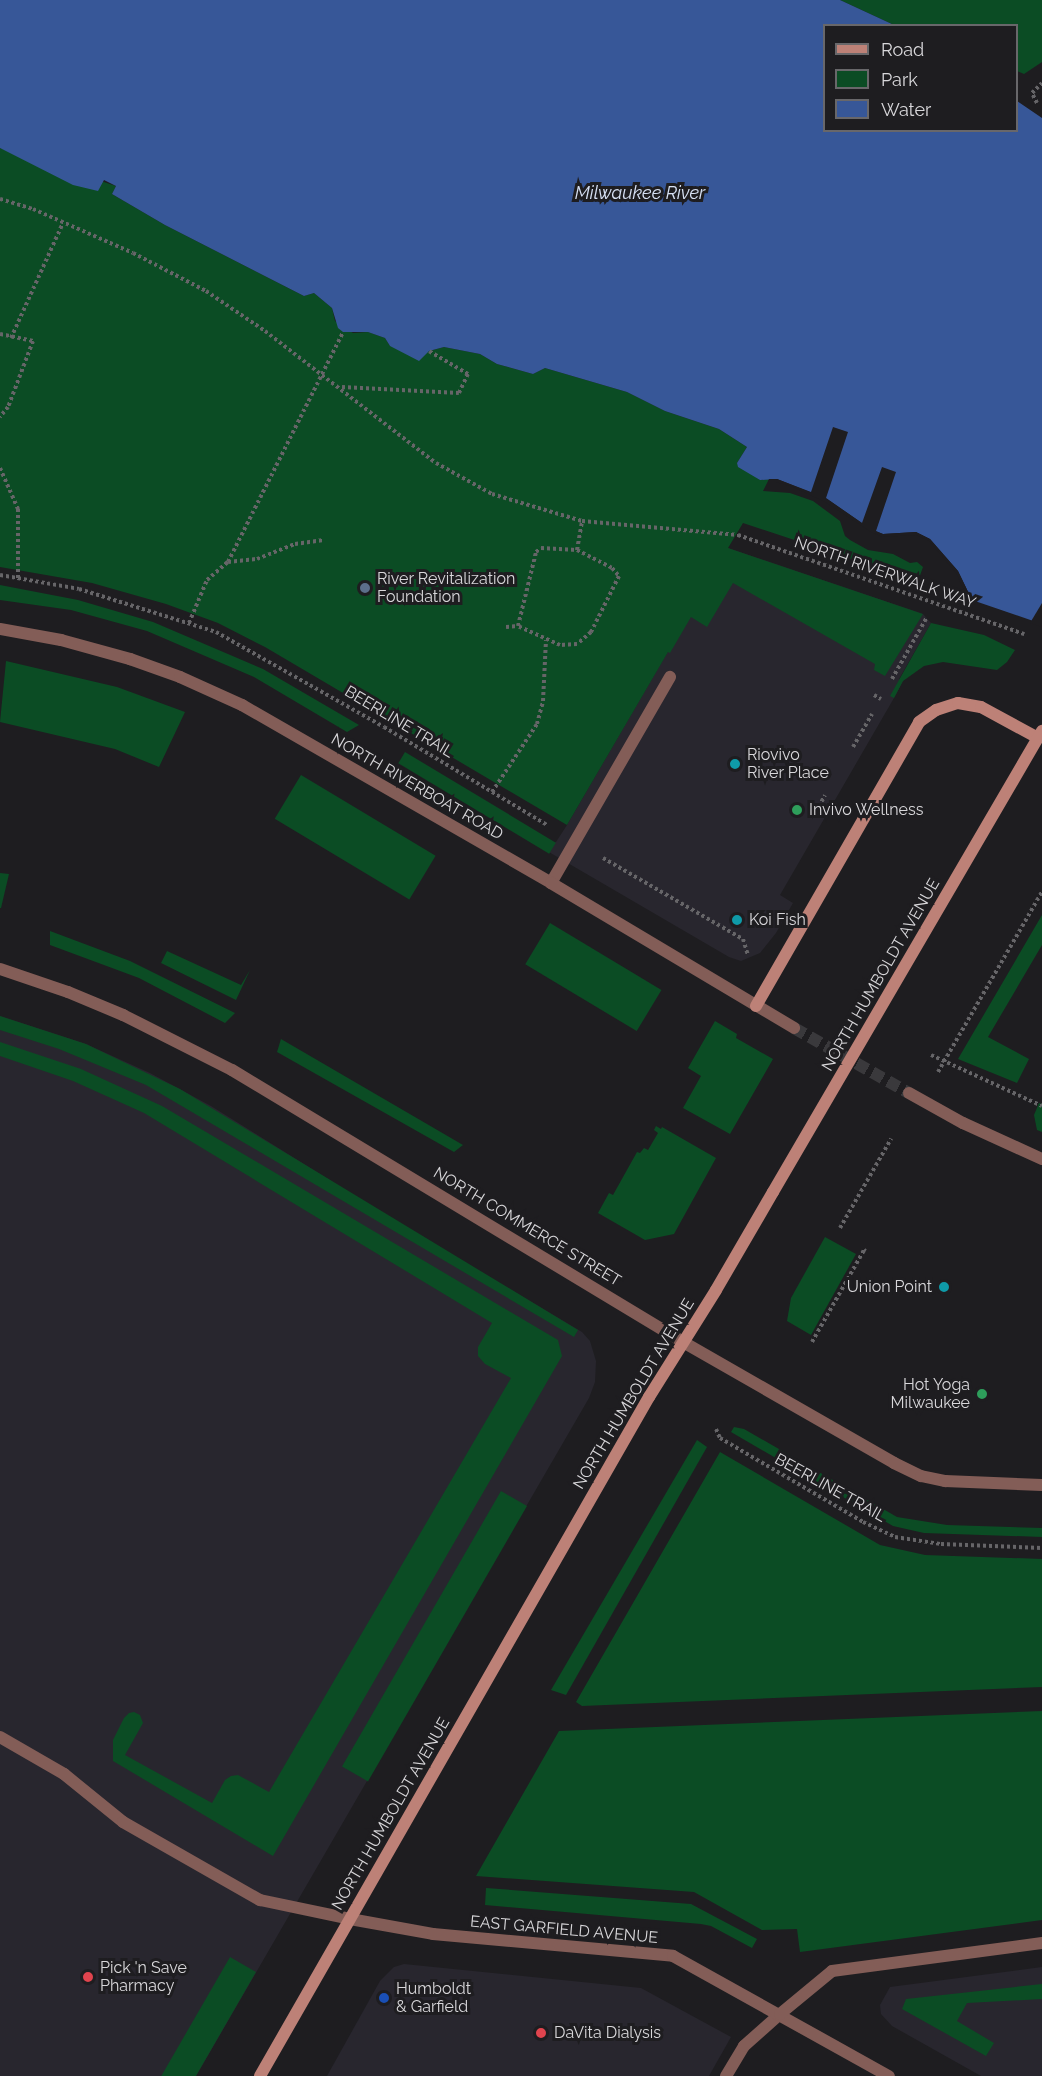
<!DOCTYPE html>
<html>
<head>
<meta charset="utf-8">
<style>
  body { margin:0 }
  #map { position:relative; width:1042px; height:2076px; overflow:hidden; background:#1e1d20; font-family:Raleway,sans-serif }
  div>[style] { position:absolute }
  .built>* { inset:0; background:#28262e }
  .green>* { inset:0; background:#0b4c24; transform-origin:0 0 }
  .water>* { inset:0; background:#375798 }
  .pier>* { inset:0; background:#1e1d20 }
  .street-tunnel>* { height:12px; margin-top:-6px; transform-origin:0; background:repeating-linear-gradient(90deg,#3a393c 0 12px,transparent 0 18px) }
  .path>* { height:4px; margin-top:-2px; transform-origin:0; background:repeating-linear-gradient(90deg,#666568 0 3px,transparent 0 6px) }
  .lane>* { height:12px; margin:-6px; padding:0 6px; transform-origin:6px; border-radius:6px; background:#835d57 }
  .street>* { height:12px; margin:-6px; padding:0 6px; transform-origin:6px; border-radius:6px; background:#835d57 }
  .secondary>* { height:12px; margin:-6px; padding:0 6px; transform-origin:6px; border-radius:6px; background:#bd8177 }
  .secondary-bridge>* { height:12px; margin:-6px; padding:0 6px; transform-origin:6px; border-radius:6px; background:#bd8177 }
  .dots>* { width:16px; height:16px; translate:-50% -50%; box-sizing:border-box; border:3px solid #1e1d20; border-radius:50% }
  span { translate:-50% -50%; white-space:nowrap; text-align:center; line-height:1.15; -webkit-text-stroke:6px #1e1d20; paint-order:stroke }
  .street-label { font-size:16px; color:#d8d7da }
  .poi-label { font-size:16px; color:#d8d7da }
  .left { translate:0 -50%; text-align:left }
  .right { translate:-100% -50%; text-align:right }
  .water-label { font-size:18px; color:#d7e1f4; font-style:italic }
  .legend { position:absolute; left:823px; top:24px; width:195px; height:108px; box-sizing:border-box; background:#1e1d20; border:2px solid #68676a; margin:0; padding:8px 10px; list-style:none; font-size:18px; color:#d8d7da }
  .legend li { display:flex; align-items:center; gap:12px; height:30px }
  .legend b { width:30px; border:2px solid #68676a }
</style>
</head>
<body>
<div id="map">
  <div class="built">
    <div style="clip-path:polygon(728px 548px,923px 614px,931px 623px,899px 679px,903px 681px,894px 698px,780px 895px,793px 903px,776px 933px,760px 953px,741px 961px,729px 957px,542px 848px,556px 842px,567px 825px)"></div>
    <div style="clip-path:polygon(0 1016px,86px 1044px,150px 1073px,211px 1106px,392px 1219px,582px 1332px,590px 1341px,596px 1361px,595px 1382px,589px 1398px,196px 2076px,0 2076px)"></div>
    <div style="clip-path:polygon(404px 1964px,641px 1988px,731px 2037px,709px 2076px,327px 2076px,380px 1981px,394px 1967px)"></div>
    <div style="clip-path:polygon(1042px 1967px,1042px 2076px,981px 2076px,892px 2026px,881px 2014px,880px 2005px,890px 1987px)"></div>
  </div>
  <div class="green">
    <div style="clip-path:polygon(840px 0,1042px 0,1042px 62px,1024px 74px,1017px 71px,1016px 26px,894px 25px)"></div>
    <div style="clip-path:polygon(0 148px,116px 186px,112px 194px,165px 225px,304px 296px,314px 293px,332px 308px,335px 321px,353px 333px,368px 332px,385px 338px,390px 346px,429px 351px,444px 347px,480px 354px,497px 364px,533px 374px,545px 368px,627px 392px,665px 411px,719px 429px,747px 447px,737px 463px,760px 480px,769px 479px,763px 491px,790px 493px,813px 501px,840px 521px,845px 536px,850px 540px,868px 550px,893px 554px,910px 563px,917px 562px,923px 567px,918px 581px,743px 523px,728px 548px,923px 614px,885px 676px,874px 670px,875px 664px,733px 583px,707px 627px,691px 617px,670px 653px,668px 652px,567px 825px,265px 647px,218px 623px,166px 604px,92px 583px,0 567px)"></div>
    <div style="clip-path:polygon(0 585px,78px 600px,153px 622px,263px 669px,359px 725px,347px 732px,254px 677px,147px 631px,71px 610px,0 600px)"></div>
    <div style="clip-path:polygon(931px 623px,984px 635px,1015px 650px,1007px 662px,997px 670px,943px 662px,924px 666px,903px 681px,894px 698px,890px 696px)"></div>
    <div style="clip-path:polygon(6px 661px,117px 687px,185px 712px,159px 767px,115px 749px,0 722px)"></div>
    <div style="left:405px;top:752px;width:176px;height:13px;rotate:31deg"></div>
    <div style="left:301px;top:775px;width:157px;height:51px;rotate:31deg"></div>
    <div style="clip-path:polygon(0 873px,9px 874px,1px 908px,0 908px)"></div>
    <div style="clip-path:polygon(1042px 915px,1042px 945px,988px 1037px,1029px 1059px,1017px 1083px,958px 1059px)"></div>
    <div style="left:550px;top:923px;width:130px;height:48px;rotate:31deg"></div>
    <div style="clip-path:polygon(50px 931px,130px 961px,235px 1013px,225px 1023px,139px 978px,50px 945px)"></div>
    <div style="clip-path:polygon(167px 951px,241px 985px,250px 970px,236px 1000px,161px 963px)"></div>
    <div style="clip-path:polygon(0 1016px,86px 1044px,180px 1089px,578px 1330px,574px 1337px,146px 1085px,59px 1049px,0 1030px)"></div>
    <div style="clip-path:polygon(715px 1021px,737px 1034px,736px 1038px,773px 1059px,730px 1134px,683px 1108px,701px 1076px,688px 1068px)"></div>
    <div style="clip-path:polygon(281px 1039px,463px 1145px,454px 1152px,277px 1052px)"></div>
    <div style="clip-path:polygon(0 1042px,81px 1069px,162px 1106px,558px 1340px,562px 1356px,273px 1856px,113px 1761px,113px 1740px,124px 1718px,129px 1713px,134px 1712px,140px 1715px,143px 1723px,125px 1755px,212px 1803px,225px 1780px,231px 1776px,238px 1775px,269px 1792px,511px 1378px,485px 1364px,478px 1356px,478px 1347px,492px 1323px,144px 1113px,73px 1081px,0 1056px)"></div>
    <div style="clip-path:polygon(1039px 1103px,1042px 1104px,1042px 1132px,1037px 1130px,1034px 1115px)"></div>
    <div style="clip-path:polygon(656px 1126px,661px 1129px,662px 1127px,716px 1158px,674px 1234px,645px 1240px,598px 1213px,609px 1193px,613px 1195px,637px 1152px,640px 1153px,644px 1148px,648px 1150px,658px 1133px,654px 1130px)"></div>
    <div style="clip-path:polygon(825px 1237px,856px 1254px,811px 1335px,787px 1321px,791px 1298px)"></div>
    <div style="clip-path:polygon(734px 1427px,744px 1429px,897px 1517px,947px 1525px,1042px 1528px,1042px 1537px,924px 1533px,893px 1526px,731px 1432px)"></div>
    <div style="clip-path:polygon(697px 1440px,707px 1447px,566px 1695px,551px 1690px)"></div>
    <div style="clip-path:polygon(720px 1452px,880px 1545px,925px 1555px,1042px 1559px,1042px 1687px,582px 1706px,576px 1702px)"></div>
    <div style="left:501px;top:1491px;width:30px;height:318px;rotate:30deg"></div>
    <div style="clip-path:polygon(1042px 1711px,1042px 1920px,800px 1952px,797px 1929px,762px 1930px,694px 1892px,476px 1876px,559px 1731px)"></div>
    <div style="clip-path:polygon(486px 1888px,691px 1904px,757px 1939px,752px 1948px,711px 1926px,701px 1924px,485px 1905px)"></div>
    <div style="left:230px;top:1957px;width:30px;height:138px;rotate:30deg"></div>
    <div style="clip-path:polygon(1042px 1984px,1042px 1999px,967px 2003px,957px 2021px,994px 2043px,986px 2056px,902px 2009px,906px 1999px)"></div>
  </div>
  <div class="water">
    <div style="clip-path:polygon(0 0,840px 0,894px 25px,824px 26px,824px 130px,1016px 130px,1017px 101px,1042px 118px,1042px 624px,972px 600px,958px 571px,930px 539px,916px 532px,883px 534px,872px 530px,827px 499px,777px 479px,760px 480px,738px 467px,737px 463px,747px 447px,719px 429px,665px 411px,627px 392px,545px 368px,533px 374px,497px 364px,480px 354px,444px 347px,429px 351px,419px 361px,390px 346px,385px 338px,368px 332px,343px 332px,338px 328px,332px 308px,314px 293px,304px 296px,165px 225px,112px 194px,116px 186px,104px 180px,98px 191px,73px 185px,0 148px)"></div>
  </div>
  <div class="pier">
    <div style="clip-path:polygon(833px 427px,848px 432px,826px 498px,862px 523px,882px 467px,896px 472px,876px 531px,883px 534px,916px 532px,930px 539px,958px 571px,972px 600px,968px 599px,956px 573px,929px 541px,916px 535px,882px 537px,871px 532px,825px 502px,793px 487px,776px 482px,768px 482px,769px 479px,777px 479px,811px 492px)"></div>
    <div style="clip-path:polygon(1042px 603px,1042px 627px,1030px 623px)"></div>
  </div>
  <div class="street-tunnel">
    <div style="left:794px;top:1028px;width:132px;rotate:29.5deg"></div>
  </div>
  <div class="path">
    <div style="left:1037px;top:103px;width:11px;rotate:-117deg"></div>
    <div style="left:1032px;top:93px;width:14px;rotate:-45deg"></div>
    <div style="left:0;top:199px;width:34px;rotate:17deg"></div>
    <div style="left:33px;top:209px;width:109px;rotate:23.7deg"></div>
    <div style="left:133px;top:253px;width:82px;rotate:27.5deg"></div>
    <div style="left:206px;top:291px;width:71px;rotate:34.1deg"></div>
    <div style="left:265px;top:331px;width:216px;rotate:37.7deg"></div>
    <div style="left:436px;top:463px;width:64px;rotate:29deg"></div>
    <div style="left:492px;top:494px;width:94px;rotate:16.7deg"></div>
    <div style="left:582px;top:521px;width:157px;rotate:5.1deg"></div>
    <div style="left:738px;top:535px;width:303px;rotate:19.1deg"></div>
    <div style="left:0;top:334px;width:34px;rotate:12deg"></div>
    <div style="left:33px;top:341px;width:71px;rotate:110.7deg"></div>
    <div style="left:8px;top:407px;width:13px;rotate:129deg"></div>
    <div style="left:11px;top:338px;width:126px;rotate:-65.7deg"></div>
    <div style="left:342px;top:387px;width:117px;rotate:2.9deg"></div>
    <div style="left:459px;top:393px;width:21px;rotate:-65deg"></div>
    <div style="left:468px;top:374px;width:45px;rotate:-149.5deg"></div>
    <div style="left:0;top:468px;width:45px;rotate:66.3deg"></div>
    <div style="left:18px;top:509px;width:69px;rotate:90deg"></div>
    <div style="left:541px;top:548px;width:36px;rotate:3deg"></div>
    <div style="left:577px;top:550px;width:39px;rotate:27deg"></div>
    <div style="left:612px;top:568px;width:11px;rotate:49deg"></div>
    <div style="left:619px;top:576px;width:63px;rotate:116.6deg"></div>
    <div style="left:591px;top:632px;width:18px;rotate:139deg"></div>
    <div style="left:577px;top:644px;width:17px;rotate:177deg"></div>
    <div style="left:560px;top:645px;width:46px;rotate:-155.7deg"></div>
    <div style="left:518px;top:626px;width:76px;rotate:-76.3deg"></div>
    <div style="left:536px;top:552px;width:6px;rotate:-39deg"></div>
    <div style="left:577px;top:550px;width:29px;rotate:-80deg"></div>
    <div style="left:228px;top:562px;width:29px;rotate:-6deg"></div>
    <div style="left:257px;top:559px;width:41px;rotate:-21.5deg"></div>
    <div style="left:295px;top:544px;width:29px;rotate:-8deg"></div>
    <div style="left:0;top:575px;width:80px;rotate:10deg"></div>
    <div style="left:79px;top:589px;width:144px;rotate:17.4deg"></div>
    <div style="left:216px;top:632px;width:193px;rotate:29.5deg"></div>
    <div style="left:384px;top:727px;width:190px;rotate:31deg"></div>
    <div style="left:189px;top:623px;width:47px;rotate:-67.3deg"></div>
    <div style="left:207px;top:580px;width:28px;rotate:-41deg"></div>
    <div style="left:228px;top:562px;width:257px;rotate:-63.4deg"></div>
    <div style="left:506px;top:627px;width:12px;rotate:-5deg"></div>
    <div style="left:892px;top:679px;width:71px;rotate:-60.6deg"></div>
    <div style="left:874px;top:695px;width:8px;rotate:30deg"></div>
    <div style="left:853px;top:747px;width:38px;rotate:-60deg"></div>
    <div style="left:492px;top:792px;width:82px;rotate:-56.5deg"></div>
    <div style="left:537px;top:724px;width:24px;rotate:-75deg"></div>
    <div style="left:543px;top:701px;width:61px;rotate:-87.2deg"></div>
    <div style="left:816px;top:812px;width:19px;rotate:-62deg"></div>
    <div style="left:603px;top:858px;width:162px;rotate:30.1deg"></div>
    <div style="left:743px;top:939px;width:17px;rotate:73deg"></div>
    <div style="left:931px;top:1055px;width:122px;rotate:24.7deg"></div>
    <div style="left:938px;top:1072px;width:208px;rotate:-60deg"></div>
    <div style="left:840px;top:1228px;width:103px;rotate:-60.2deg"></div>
    <div style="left:812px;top:1342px;width:106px;rotate:-60.5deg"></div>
    <div style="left:864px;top:1250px;width:2px;rotate:27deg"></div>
    <div style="left:716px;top:1429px;width:10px;rotate:66deg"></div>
    <div style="left:720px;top:1438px;width:166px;rotate:30.4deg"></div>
    <div style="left:863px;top:1522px;width:35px;rotate:25deg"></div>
    <div style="left:895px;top:1537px;width:47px;rotate:8.7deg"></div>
    <div style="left:941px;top:1544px;width:101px;rotate:2.3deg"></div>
  </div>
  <div class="lane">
    <div style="left:551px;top:883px;width:238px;rotate:-60deg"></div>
    <div style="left:0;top:1737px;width:74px;rotate:30deg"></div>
    <div style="left:64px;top:1774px;width:76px;rotate:39.1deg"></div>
    <div style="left:123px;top:1822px;width:158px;rotate:29.7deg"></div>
    <div style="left:260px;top:1900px;width:92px;rotate:11.9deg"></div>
    <div style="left:726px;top:2076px;width:35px;rotate:-59deg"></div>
    <div style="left:744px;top:2046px;width:48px;rotate:-41.6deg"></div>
  </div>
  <div class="street">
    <div style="left:0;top:629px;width:62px;rotate:10.2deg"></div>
    <div style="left:61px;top:640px;width:72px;rotate:15.4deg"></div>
    <div style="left:130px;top:659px;width:53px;rotate:19.8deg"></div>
    <div style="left:180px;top:677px;width:68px;rotate:24.3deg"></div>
    <div style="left:242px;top:705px;width:357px;rotate:29.9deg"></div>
    <div style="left:551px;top:883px;width:283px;rotate:30.8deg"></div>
    <div style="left:0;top:969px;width:72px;rotate:18.7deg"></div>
    <div style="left:68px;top:992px;width:60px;rotate:22.7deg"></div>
    <div style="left:123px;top:1015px;width:122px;rotate:26.8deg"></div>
    <div style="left:232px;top:1070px;width:527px;rotate:31.09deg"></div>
    <div style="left:683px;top:1342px;width:243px;rotate:29.8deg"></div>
    <div style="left:894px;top:1463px;width:30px;rotate:26deg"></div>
    <div style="left:921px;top:1476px;width:25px;rotate:12deg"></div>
    <div style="left:945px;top:1481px;width:97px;rotate:2.4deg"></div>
    <div style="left:909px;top:1093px;width:62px;rotate:29.1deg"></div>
    <div style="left:963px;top:1123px;width:87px;rotate:24.5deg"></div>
    <div style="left:350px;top:1919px;width:84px;rotate:10.2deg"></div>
    <div style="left:433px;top:1934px;width:241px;rotate:5.2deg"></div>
    <div style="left:673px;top:1956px;width:247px;rotate:29.1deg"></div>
    <div style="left:780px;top:2014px;width:67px;rotate:-39.6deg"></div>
    <div style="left:832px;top:1971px;width:212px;rotate:-7.6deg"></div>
  </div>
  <div class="secondary">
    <div style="left:756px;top:1006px;width:327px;rotate:-60.1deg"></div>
    <div style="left:919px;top:722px;width:21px;rotate:-35deg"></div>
    <div style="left:936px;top:710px;width:23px;rotate:-18deg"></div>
    <div style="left:958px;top:703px;width:23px;rotate:10deg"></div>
    <div style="left:981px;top:707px;width:65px;rotate:28.5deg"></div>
    <div style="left:260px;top:2076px;width:783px;rotate:-60.19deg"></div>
    <div style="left:649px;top:1397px;width:126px;rotate:-57.9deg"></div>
    <div style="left:716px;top:1290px;width:113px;rotate:-59.8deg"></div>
  </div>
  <div class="secondary-bridge">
    <div style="left:773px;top:1192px;width:534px;rotate:-59.74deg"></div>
  </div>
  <div class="dots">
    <div style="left:365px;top:588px;background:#5c6f8a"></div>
    <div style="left:735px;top:764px;background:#0f9aa8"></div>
    <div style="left:797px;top:810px;background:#2e9e5b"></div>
    <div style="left:737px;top:920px;background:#0f9aa8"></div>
    <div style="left:944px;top:1287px;background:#0f9aa8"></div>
    <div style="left:982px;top:1394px;background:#2e9e5b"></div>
    <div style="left:88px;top:1977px;background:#e0444e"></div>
    <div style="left:384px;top:1998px;background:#1a4fb4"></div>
    <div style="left:541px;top:2033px;background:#e0444e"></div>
  </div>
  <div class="street-label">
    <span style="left:885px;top:573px;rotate:19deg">NORTH RIVERWALK WAY</span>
    <span style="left:399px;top:722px;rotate:31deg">BEERLINE TRAIL</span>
    <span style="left:417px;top:787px;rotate:30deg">NORTH RIVERBOAT ROAD</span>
    <span style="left:881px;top:975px;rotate:-60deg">NORTH HUMBOLDT AVENUE</span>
    <span style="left:527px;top:1227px;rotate:31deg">NORTH COMMERCE STREET</span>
    <span style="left:634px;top:1394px;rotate:-59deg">NORTH HUMBOLDT AVENUE</span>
    <span style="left:830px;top:1488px;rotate:29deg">BEERLINE TRAIL</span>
    <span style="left:391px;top:1814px;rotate:-60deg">NORTH HUMBOLDT AVENUE</span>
    <span style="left:564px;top:1930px;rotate:5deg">EAST GARFIELD AVENUE</span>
  </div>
  <div class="poi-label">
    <span class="left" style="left:377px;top:588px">River Revitalization<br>Foundation</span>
    <span class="left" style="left:747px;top:764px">Riovivo<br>River Place</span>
    <span class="left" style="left:809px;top:810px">Invivo Wellness</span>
    <span class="left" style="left:749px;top:920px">Koi Fish</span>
    <span class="right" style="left:932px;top:1287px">Union Point</span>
    <span class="right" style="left:970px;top:1394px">Hot Yoga<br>Milwaukee</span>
    <span class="left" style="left:100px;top:1977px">Pick 'n Save<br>Pharmacy</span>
    <span class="left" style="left:396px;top:1998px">Humboldt<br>&amp; Garfield</span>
    <span class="left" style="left:554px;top:2033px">DaVita Dialysis</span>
  </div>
  <div class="water-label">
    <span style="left:640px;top:193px">Milwaukee River</span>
  </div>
  <ul class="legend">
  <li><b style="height:8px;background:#bd8177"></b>Road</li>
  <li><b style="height:16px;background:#0b4c24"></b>Park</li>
  <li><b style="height:16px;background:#375798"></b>Water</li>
  </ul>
</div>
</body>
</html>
